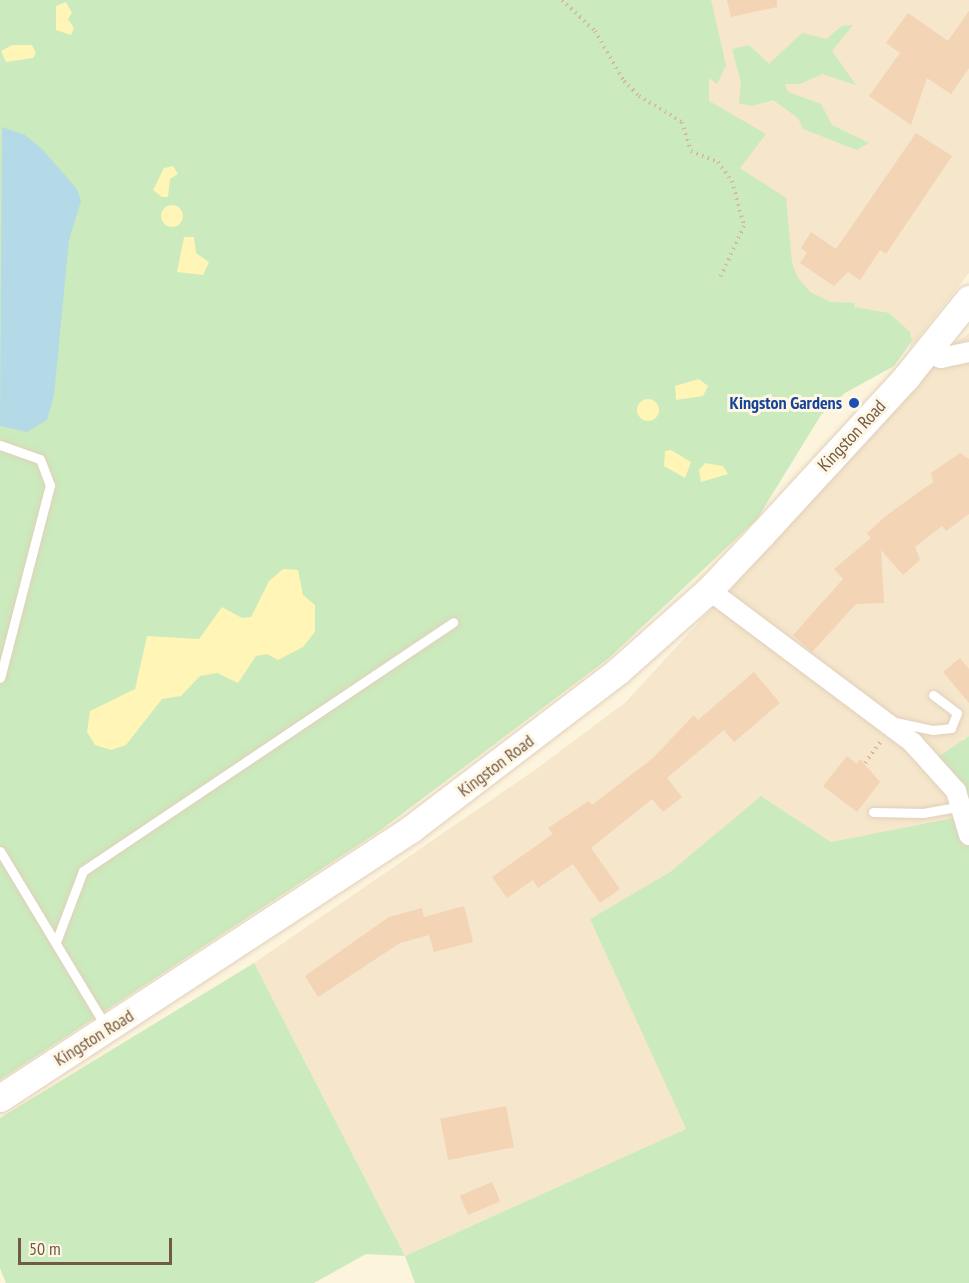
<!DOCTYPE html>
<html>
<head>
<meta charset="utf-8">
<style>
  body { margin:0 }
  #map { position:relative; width:969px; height:1283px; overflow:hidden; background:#fdf4de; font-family:"PT Sans Narrow",sans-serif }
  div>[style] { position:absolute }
  .residential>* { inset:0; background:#f5e6cc }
  .green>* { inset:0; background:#cbeabd }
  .sand>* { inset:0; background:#fef5b7 }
  .round { border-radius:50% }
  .water>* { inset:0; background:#b3dae6 }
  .building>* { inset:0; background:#f3d4b5; transform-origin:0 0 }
  .path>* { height:4px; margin-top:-2px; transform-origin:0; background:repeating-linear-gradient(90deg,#d7b799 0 1.5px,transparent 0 6px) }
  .roads { filter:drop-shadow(0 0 2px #e1d0ba) drop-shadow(0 0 2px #e1d0ba) }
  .lane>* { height:9px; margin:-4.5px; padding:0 4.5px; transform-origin:4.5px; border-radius:4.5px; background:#fff }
  .street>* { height:20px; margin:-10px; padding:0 10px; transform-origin:10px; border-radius:10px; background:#fff }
  .secondary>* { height:27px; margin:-13.5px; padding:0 13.5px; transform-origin:13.5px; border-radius:13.5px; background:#fff }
  .dots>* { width:16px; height:16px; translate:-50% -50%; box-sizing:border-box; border:3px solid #fff7e5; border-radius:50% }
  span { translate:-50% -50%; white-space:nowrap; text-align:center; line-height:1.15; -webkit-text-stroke:6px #fff7e5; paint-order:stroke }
  .transit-label { font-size:18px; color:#164399; font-weight:700 }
  .right { translate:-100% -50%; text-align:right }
  .street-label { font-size:18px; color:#735a46 }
  .scale { position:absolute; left:18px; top:1238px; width:154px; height:27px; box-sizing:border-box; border:3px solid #735a46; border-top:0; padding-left:8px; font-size:18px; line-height:21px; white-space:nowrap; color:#735a46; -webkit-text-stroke:4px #fff7e5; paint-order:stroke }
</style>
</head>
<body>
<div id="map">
  <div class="residential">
    <div style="clip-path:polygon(697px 0,969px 0,969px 273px,908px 351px,912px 341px,850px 307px,819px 304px,791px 276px,784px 203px,740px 168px,709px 101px)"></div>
    <div style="clip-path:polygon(969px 333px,969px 736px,963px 739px,951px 793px,953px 818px,831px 842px,761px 796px,670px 872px,590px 919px,686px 1129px,405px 1256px,254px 963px,535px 770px,626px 702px,952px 345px)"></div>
  </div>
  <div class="green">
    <div style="clip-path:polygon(0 0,711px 0,726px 65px,717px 84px,709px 78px,709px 101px,766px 134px,740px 168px,786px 198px,792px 263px,798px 278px,810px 292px,831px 302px,855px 303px,854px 307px,889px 313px,910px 332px,912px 341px,894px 366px,845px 393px,821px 415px,757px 519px,609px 658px,378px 832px,0 1080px)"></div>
    <div style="clip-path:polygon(853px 25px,832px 51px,856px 85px,822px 74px,800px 84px,785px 84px,788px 92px,821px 104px,832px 125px,869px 143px,857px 150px,803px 129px,798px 118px,773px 100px,752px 106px,739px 103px,741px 82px,732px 49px,749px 45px,769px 64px,802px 33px,826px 39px,842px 26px)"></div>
    <div style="clip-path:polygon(969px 736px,969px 1283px,415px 1283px,405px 1256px,366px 1254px,314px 1283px,6px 1283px,0 1268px,0 1118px,254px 963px,405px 1256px,686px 1129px,590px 919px,670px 872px,761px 796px,831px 842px,953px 818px,951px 793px,938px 757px)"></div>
  </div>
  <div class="sand">
    <div style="clip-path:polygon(66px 2px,72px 13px,68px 19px,74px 28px,71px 35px,56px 30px,56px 6px)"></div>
    <div style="clip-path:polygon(12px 45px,32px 45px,36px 53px,33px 58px,6px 62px,1px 51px)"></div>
    <div style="clip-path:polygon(164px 168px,173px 166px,178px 174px,170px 179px,168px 197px,162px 197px,153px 190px)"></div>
    <div class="round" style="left:161px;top:205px;width:22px;height:22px"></div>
    <div style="clip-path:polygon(184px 237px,194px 237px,196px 253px,209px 262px,203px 275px,177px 272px)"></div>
    <div style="clip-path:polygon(699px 379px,708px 386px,703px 396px,676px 400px,675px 386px)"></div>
    <div class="round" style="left:637px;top:399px;width:22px;height:22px"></div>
    <div style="clip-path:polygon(671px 450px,691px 462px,685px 478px,664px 466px,665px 451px)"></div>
    <div style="clip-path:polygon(705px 463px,723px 466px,728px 474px,701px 482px,699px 470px)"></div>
    <div style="clip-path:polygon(283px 569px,298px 570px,303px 595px,315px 605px,315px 632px,303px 647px,278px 660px,267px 654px,256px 656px,238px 683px,217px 673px,200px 676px,181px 696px,162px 699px,126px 745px,111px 750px,95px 745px,87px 732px,90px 711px,135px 689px,147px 636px,199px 639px,222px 607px,242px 618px,251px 617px,269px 581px)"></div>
  </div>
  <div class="water">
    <div style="clip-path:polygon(2px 127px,25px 135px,42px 149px,77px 189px,81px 201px,69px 240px,54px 395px,47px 420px,27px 432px,0 426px)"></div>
  </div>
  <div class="building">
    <div style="clip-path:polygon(727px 0,777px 0,777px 7px,731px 17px)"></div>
    <div style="clip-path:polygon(969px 11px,969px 68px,951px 94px,927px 78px,911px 125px,869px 96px,900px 53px,886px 43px,908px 13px,948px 41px)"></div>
    <div style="clip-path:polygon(916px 133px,952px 156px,886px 254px,880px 250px,860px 280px,848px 272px,834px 286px,800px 263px,807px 253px,801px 248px,811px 232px,836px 249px)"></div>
    <div style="clip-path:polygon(960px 453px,969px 459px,969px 514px,946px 531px,942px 526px,915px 547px,920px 560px,903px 575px,881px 550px,884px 603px,856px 604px,812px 652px,793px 635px,843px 579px,834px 569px,871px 538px,867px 533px,887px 515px,933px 482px,931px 473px)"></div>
    <div style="clip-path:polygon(960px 658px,969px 669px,969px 703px,943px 672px)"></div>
    <div style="clip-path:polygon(754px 672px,780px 703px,734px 742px,724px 730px,667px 778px,682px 797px,663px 812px,652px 799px,591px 848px,620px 889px,600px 903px,573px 864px,538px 888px,533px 880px,507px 898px,492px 877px,553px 834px,548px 828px,589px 801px,592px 805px,653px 758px,694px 715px,698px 720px)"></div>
    <div style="clip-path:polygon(847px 756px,857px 764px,860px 759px,880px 782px,857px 812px,823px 786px)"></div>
    <div style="clip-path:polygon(464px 906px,473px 942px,434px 952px,429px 935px,400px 943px,318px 997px,305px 976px,389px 917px,422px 908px,424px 917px)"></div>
    <div style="left:506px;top:1106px;width:42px;height:67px;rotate:79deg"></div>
    <div style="left:492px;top:1182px;width:21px;height:35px;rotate:67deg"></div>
  </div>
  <div class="path">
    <div style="left:562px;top:0;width:45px;rotate:43.2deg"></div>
    <div style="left:595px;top:31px;width:58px;rotate:59.9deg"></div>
    <div style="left:624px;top:81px;width:21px;rotate:45deg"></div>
    <div style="left:639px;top:96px;width:50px;rotate:31.2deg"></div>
    <div style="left:682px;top:122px;width:30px;rotate:73deg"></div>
    <div style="left:691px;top:151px;width:29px;rotate:22deg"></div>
    <div style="left:718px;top:162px;width:24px;rotate:54deg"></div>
    <div style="left:732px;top:181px;width:47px;rotate:75.1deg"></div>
    <div style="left:744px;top:226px;width:60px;rotate:114.8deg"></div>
    <div style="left:865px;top:763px;width:26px;rotate:-54deg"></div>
  </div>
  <div class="roads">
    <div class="lane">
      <div style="left:0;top:445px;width:42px;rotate:19.3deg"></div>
      <div style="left:40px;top:459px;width:28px;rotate:69deg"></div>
      <div style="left:50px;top:485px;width:199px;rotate:104.5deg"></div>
      <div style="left:895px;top:722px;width:39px;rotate:12deg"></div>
      <div style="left:933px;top:730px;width:18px;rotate:-6deg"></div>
      <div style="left:951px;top:728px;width:16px;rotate:-68deg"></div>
      <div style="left:957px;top:713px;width:30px;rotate:-143deg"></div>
      <div style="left:873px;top:812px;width:50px;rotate:1.1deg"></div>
      <div style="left:923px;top:813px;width:40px;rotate:-10deg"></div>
      <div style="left:0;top:851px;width:203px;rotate:58.9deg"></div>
      <div style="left:56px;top:942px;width:76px;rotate:-69.2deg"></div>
      <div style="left:83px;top:871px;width:446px;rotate:-33.9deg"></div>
    </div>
    <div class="street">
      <div style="left:926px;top:353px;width:16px;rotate:18deg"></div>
      <div style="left:941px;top:358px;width:29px;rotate:-12deg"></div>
      <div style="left:709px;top:590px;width:254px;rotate:36.8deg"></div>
      <div style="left:912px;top:742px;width:66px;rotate:48.1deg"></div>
      <div style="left:956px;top:791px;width:46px;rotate:73.5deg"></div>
    </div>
    <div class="secondary">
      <div style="left:0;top:1098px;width:493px;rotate:-33.2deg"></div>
      <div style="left:412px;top:828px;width:259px;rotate:-37.3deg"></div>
      <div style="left:618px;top:671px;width:122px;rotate:-41.7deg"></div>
      <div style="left:709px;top:590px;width:76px;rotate:-46.6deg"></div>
      <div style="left:761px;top:535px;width:216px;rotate:-47.4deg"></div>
      <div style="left:907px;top:376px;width:99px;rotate:-51.2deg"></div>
    </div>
  </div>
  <div class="dots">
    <div style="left:854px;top:403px;background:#1a4fb4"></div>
  </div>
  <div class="transit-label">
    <span class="right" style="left:842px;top:403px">Kingston Gardens</span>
  </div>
  <div class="street-label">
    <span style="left:852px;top:436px;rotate:-47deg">Kingston Road</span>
    <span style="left:496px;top:766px;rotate:-37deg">Kingston Road</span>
    <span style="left:94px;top:1038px;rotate:-32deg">Kingston Road</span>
  </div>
  <div class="scale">50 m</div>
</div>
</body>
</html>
